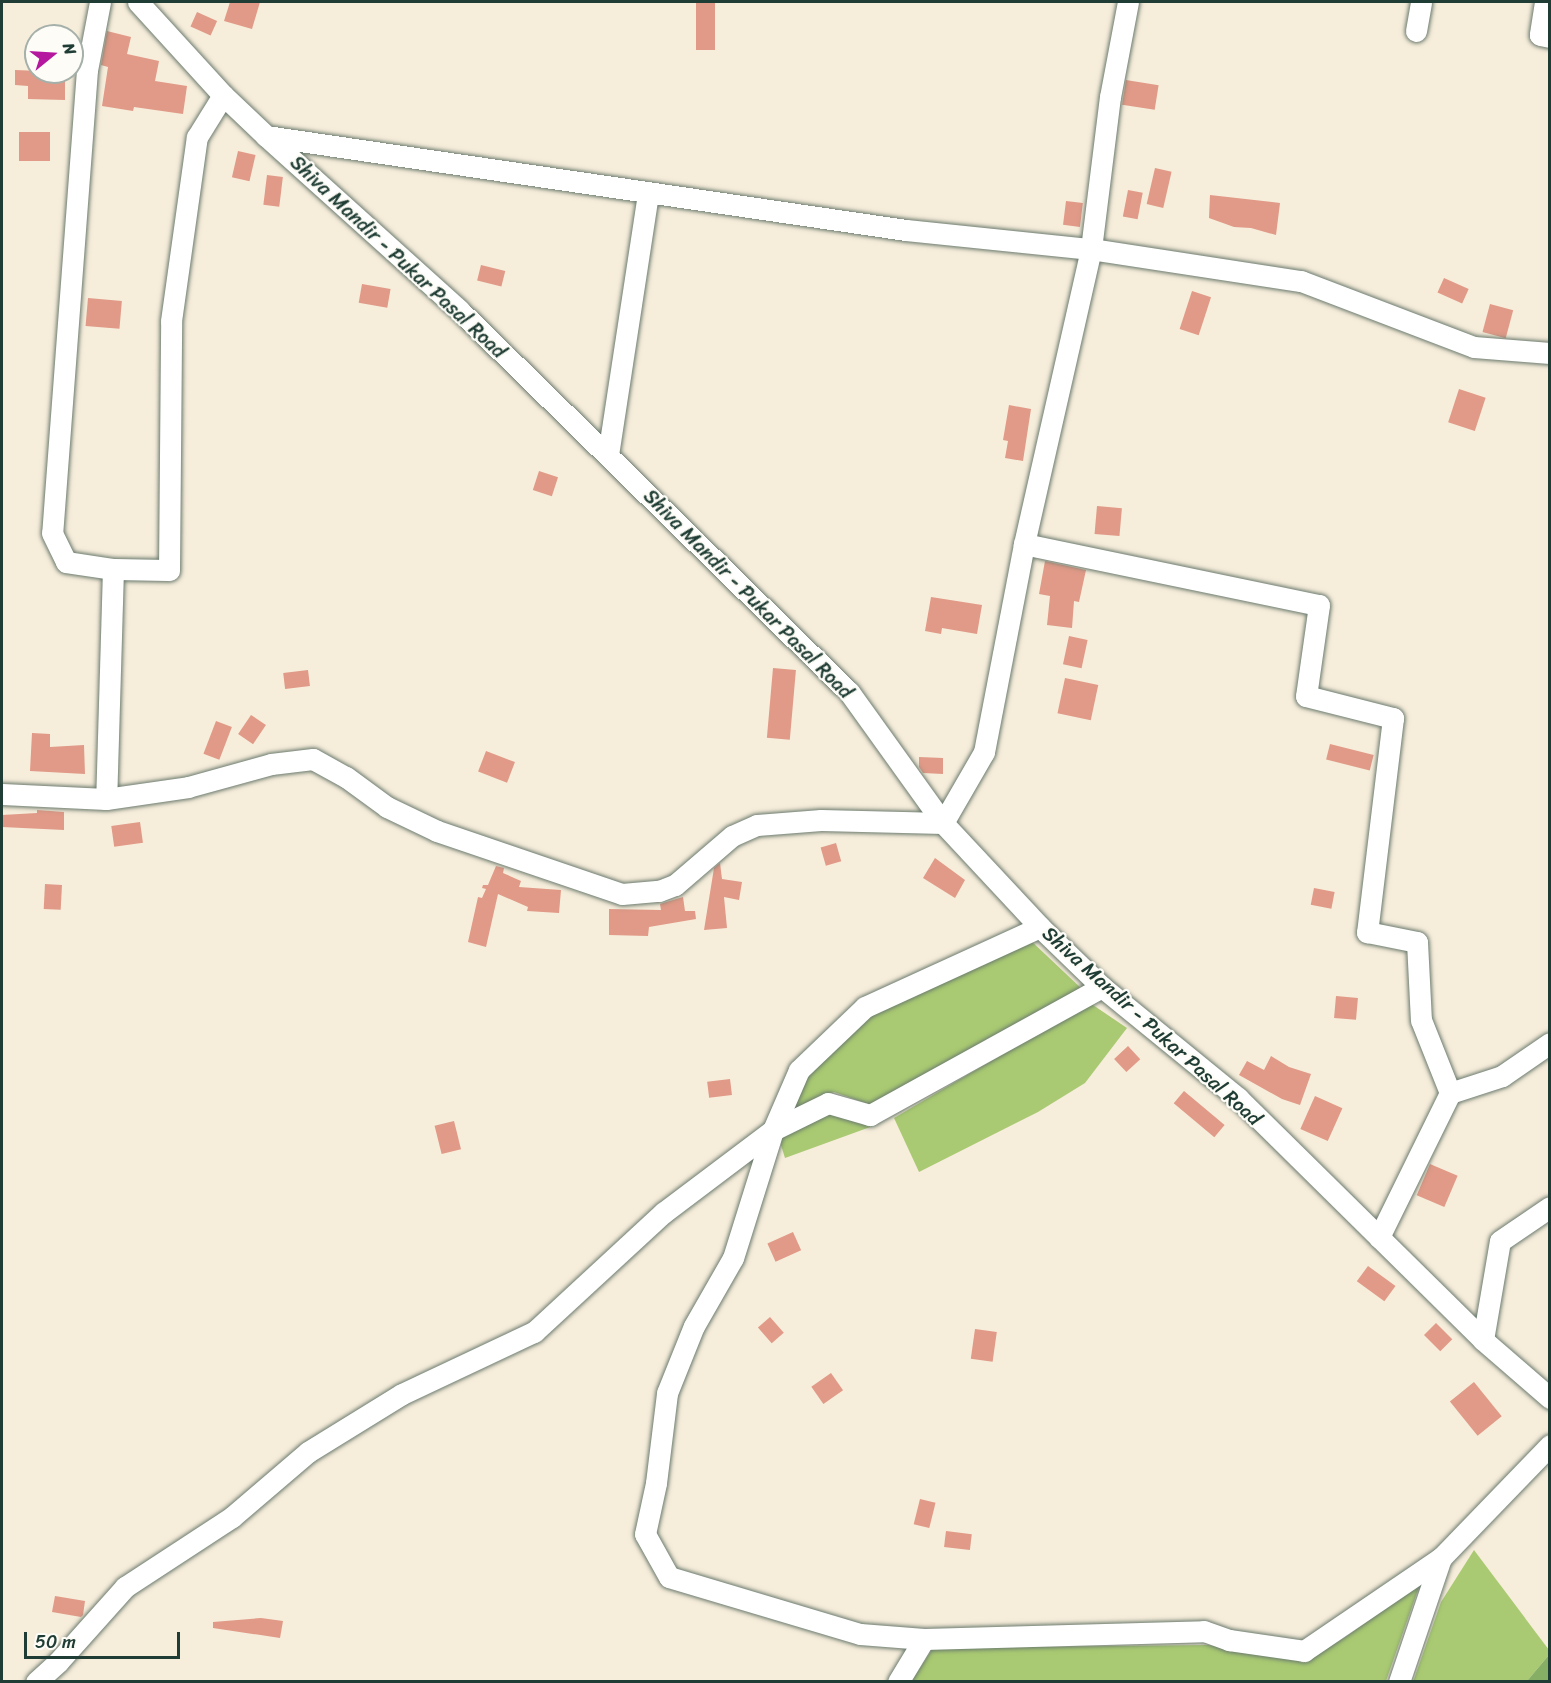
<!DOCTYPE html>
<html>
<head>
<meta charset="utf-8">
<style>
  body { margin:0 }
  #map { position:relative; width:1551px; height:1683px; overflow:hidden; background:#f7eddb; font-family:Sriracha,sans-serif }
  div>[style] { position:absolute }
  .green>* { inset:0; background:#a9ca72 }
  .forest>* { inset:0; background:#86ae64 }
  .building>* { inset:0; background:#e09a87; transform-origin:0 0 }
  .roads { filter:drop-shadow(0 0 2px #6b7b6e) drop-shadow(0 0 2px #6b7b6e) }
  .minor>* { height:21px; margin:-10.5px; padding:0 10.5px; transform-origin:10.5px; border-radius:10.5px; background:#fff }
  span { translate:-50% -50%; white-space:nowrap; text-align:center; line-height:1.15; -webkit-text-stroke:4.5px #fdfcf7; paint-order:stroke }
  .street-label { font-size:20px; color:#1f3d34 }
  .frame { position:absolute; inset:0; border:3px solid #1f3d34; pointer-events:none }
  .north { position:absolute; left:24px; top:24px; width:60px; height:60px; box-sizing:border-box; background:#fdfcf7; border:2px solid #a4b0a9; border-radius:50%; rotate:72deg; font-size:16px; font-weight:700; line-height:24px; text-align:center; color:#1f3d34 }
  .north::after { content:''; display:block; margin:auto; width:21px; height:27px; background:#b5179e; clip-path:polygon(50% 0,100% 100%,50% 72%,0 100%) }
  .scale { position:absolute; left:24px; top:1632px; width:156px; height:27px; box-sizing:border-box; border:3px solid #1f3d34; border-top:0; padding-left:8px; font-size:18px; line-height:21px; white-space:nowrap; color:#1f3d34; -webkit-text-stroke:4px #fdfcf7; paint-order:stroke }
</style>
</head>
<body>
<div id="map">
  <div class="green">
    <div style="clip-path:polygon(1028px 938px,1083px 990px,874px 1106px,834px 1092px,791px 1112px,805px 1075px,868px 1016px)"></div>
    <div style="clip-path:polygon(1090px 1003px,1127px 1028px,1085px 1083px,1038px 1112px,919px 1172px,894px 1118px)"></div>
    <div style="clip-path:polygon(826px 1112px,873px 1126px,785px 1158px,779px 1139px)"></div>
    <div style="clip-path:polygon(1474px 1550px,1549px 1650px,1549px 1655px,1527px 1681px,1413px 1682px,1441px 1602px)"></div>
    <div style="clip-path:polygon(1420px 1584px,1386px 1681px,911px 1682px,933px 1648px,1208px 1645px,1306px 1660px,1344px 1638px)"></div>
  </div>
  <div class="forest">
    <div style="clip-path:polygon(1549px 1655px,1549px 1681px,1527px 1681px)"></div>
  </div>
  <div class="building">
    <div style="clip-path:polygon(230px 2px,260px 2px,252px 29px,224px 21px)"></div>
    <div style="left:696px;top:2px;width:19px;height:48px"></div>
    <div style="left:197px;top:12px;width:22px;height:16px;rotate:24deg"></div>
    <div style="clip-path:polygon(107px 31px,131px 37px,127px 54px,159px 61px,155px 81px,187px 86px,183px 114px,134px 107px,133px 111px,102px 106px,108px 67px,101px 65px)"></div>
    <div style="clip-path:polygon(15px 70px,65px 72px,65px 100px,28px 99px,28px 86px,15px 85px)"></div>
    <div style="left:1126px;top:80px;width:33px;height:25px;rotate:9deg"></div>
    <div style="left:19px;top:132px;width:31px;height:29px"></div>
    <div style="left:238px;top:151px;width:18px;height:27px;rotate:13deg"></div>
    <div style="left:1155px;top:168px;width:17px;height:37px;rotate:13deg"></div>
    <div style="left:267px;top:175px;width:16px;height:30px;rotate:7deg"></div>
    <div style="left:1128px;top:190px;width:15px;height:27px;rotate:11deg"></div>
    <div style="clip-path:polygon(1210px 195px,1280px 203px,1276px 235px,1251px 228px,1234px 227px,1209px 218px)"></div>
    <div style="left:1066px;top:201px;width:17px;height:24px;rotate:7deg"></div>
    <div style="left:481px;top:265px;width:25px;height:16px;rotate:14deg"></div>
    <div style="left:1444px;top:278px;width:27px;height:16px;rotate:24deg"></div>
    <div style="left:362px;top:284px;width:29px;height:19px;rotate:10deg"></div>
    <div style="left:1192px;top:291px;width:20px;height:40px;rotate:18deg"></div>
    <div style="left:88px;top:298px;width:34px;height:28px;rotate:5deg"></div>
    <div style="left:1490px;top:304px;width:24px;height:29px;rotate:15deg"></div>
    <div style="left:1459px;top:389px;width:28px;height:35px;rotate:18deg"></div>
    <div style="clip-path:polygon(1009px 405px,1031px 409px,1023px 461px,1005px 458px,1008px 441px,1003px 440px)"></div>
    <div style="left:539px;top:471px;width:20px;height:20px;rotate:18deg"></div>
    <div style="left:1097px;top:506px;width:25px;height:28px;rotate:5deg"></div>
    <div style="clip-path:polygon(1045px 561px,1086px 570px,1079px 602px,1074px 601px,1072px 628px,1047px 625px,1050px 596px,1039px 594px)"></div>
    <div style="clip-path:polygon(931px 597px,982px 605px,977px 634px,942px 628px,941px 634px,925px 631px)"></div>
    <div style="left:1069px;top:636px;width:19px;height:29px;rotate:12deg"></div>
    <div style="left:773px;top:668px;width:23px;height:70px;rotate:5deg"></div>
    <div style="left:308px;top:670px;width:16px;height:25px;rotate:83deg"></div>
    <div style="left:1065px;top:678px;width:34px;height:36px;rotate:12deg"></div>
    <div style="left:251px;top:715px;width:18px;height:23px;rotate:34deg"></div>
    <div style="left:216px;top:721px;width:17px;height:35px;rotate:21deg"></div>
    <div style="clip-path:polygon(32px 733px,50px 734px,50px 747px,84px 745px,85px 774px,30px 771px)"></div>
    <div style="left:1330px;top:744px;width:45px;height:16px;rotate:14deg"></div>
    <div style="left:486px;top:751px;width:31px;height:22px;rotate:21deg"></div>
    <div style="clip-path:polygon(919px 757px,943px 758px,943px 774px,923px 773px,919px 767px)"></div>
    <div style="clip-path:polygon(37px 810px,64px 812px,64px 830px,2px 827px,2px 815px,37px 813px)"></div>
    <div style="left:140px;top:822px;width:21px;height:29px;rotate:82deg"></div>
    <div style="left:836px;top:843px;width:19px;height:16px;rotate:74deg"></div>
    <div style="clip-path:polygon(935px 858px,965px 880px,955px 898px,923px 878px)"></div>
    <div style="clip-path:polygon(720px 863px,722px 879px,742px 882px,739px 900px,724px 897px,727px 928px,704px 930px,714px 868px)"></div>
    <div style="clip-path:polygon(496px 866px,504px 868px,503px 873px,521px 881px,519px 887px,561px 890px,559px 913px,527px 911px,528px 907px,498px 894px,486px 947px,468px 942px,478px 897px,482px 898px,486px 889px,482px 888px,483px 885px,488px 885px)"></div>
    <div style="left:45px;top:884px;width:17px;height:25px;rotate:3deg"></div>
    <div style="left:1314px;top:888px;width:21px;height:17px;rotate:11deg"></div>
    <div style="clip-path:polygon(683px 897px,685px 911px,695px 911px,696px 919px,649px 927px,648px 936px,609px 935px,609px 909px,661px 910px,660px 904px)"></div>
    <div style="left:1336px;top:996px;width:22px;height:22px;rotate:5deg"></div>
    <div style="left:1128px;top:1046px;width:18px;height:19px;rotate:47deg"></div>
    <div style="clip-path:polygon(1271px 1056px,1289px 1067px,1311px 1074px,1300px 1105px,1282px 1099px,1239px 1075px,1247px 1061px,1264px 1070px)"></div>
    <div style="left:730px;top:1079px;width:16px;height:23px;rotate:83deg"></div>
    <div style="left:1184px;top:1091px;width:53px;height:16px;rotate:40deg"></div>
    <div style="left:1315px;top:1096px;width:30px;height:36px;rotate:24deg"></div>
    <div style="left:454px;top:1121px;width:29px;height:20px;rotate:76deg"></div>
    <div style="left:1430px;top:1164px;width:30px;height:34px;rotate:23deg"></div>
    <div style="left:793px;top:1232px;width:20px;height:28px;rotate:66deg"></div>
    <div style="left:1368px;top:1266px;width:34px;height:19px;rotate:36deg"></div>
    <div style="left:770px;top:1317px;width:21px;height:16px;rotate:49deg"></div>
    <div style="left:1436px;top:1323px;width:23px;height:17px;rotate:45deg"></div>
    <div style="left:975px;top:1329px;width:22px;height:30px;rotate:8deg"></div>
    <div style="left:831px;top:1373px;width:21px;height:24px;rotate:55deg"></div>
    <div style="left:1474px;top:1382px;width:44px;height:31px;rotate:51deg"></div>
    <div style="left:920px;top:1499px;width:16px;height:26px;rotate:14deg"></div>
    <div style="left:946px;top:1531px;width:26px;height:16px;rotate:7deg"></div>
    <div style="clip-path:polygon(55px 1596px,85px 1601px,83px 1615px,81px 1617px,52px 1612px)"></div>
    <div style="clip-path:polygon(261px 1618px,283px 1621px,280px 1638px,213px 1628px,213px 1622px)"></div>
  </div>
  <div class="roads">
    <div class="minor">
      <div style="left:100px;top:2px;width:69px;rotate:100.8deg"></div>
      <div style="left:87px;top:70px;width:464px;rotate:94.3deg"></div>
      <div style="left:52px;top:533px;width:32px;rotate:64deg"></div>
      <div style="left:66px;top:562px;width:48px;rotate:8.5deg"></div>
      <div style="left:113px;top:569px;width:230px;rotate:91.7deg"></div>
      <div style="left:138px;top:2px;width:126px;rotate:47.6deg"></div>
      <div style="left:223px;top:95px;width:59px;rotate:43.6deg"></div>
      <div style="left:266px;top:136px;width:260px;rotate:42deg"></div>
      <div style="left:459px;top:310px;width:546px;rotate:44.41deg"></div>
      <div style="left:849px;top:692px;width:161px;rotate:54.3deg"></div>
      <div style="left:943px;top:823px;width:142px;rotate:47deg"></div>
      <div style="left:1040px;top:927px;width:86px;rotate:44.1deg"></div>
      <div style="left:1102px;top:987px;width:176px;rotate:39.2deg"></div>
      <div style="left:1238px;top:1098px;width:344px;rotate:44.6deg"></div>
      <div style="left:1483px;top:1340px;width:89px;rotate:40.9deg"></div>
      <div style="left:1545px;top:2px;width:33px;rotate:99deg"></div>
      <div style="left:1540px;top:35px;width:10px;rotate:11deg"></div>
      <div style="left:1416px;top:31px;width:29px;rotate:-80deg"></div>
      <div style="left:266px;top:136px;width:647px;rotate:8.36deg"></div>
      <div style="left:906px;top:230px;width:186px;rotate:5.9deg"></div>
      <div style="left:1091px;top:249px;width:212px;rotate:8.7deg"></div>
      <div style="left:1301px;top:281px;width:185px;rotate:20.9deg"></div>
      <div style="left:1474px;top:347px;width:76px;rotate:4.5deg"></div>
      <div style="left:608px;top:455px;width:264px;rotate:-81.3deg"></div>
      <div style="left:1024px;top:544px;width:301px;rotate:11.7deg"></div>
      <div style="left:1319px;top:605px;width:92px;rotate:98.1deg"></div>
      <div style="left:1306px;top:696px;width:90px;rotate:14.2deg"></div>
      <div style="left:1393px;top:718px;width:216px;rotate:96.9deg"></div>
      <div style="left:1367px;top:932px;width:51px;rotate:11.3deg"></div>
      <div style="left:1417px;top:942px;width:78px;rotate:87.1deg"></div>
      <div style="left:1421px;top:1020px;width:79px;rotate:68.3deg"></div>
      <div style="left:1450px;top:1093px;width:161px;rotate:116.2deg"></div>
      <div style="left:113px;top:569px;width:56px;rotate:1deg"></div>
      <div style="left:169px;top:570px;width:249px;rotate:-89.5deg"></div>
      <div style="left:171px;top:321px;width:186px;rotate:-82deg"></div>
      <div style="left:197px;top:137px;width:49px;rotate:-58.2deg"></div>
      <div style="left:2px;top:794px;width:104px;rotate:2.8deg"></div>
      <div style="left:106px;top:799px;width:83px;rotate:-8.3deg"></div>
      <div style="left:188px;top:787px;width:86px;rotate:-15.5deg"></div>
      <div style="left:271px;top:764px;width:42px;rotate:-6.8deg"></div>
      <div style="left:313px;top:759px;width:38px;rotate:29deg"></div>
      <div style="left:346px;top:777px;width:51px;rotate:36.2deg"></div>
      <div style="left:387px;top:807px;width:55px;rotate:25.6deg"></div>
      <div style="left:437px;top:831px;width:195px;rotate:18.8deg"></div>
      <div style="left:622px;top:894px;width:37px;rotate:-5deg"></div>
      <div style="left:659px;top:891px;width:17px;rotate:-21deg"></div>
      <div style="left:675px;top:885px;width:75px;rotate:-40.7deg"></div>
      <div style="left:732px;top:836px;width:27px;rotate:-24deg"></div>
      <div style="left:757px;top:825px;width:64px;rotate:-4.5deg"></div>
      <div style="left:821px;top:820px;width:122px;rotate:1.4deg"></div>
      <div style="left:943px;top:823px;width:82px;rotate:-60deg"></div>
      <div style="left:984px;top:752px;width:212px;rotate:-79.1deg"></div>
      <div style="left:1024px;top:544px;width:303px;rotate:-77.2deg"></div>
      <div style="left:1091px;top:249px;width:153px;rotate:-82.9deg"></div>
      <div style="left:1110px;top:97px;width:97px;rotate:-79.3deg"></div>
      <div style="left:1450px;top:1093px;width:55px;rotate:-18.1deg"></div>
      <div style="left:1502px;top:1076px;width:58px;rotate:-34.5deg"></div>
      <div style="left:1483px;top:1340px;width:100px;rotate:-80.3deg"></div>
      <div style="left:1500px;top:1241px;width:60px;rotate:-34.2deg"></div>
      <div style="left:924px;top:1639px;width:64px;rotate:-175.5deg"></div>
      <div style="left:860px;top:1634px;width:199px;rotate:-163.4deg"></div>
      <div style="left:669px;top:1577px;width:49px;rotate:-119.2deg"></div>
      <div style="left:645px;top:1534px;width:52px;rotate:-77.8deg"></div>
      <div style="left:656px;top:1483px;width:91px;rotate:-83deg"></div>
      <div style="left:667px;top:1393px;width:72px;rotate:-68.1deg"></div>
      <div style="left:694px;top:1326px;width:78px;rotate:-60.2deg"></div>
      <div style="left:733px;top:1258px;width:134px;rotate:-72.6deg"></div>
      <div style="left:773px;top:1130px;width:65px;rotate:-66.6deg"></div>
      <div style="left:799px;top:1070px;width:91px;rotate:-43.7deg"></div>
      <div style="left:865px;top:1007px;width:192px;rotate:-24.6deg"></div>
      <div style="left:36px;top:1682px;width:30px;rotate:-42deg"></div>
      <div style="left:58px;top:1662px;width:101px;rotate:-48.2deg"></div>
      <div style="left:125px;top:1587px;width:128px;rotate:-33.2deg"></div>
      <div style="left:232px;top:1517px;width:100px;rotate:-40.5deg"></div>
      <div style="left:308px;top:1452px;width:110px;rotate:-31.7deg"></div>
      <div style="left:402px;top:1394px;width:146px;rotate:-25.2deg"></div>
      <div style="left:534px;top:1332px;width:176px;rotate:-42.7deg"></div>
      <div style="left:663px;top:1213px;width:138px;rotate:-37deg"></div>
      <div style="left:773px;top:1130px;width:61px;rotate:-26.1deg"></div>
      <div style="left:828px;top:1103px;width:44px;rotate:15.9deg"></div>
      <div style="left:870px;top:1115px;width:265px;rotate:-28.9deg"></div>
      <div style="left:898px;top:1682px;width:50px;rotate:-58.8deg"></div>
      <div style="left:924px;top:1639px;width:280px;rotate:-1.6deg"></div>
      <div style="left:1204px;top:1631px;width:27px;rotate:20deg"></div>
      <div style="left:1229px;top:1640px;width:76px;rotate:8.3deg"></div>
      <div style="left:1304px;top:1651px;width:166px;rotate:-34.2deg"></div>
      <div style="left:1441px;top:1558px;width:157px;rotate:-46deg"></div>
      <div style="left:1399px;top:1682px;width:131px;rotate:-71.3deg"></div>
    </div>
  </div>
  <div class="street-label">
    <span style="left:398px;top:257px;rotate:43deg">Shiva Mandir - Pukar Pasal Road</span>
    <span style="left:748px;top:594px;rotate:45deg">Shiva Mandir - Pukar Pasal Road</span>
    <span style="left:1152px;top:1026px;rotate:42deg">Shiva Mandir - Pukar Pasal Road</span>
  </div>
  <div class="frame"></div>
  <div class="north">N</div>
  <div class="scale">50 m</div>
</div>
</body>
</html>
